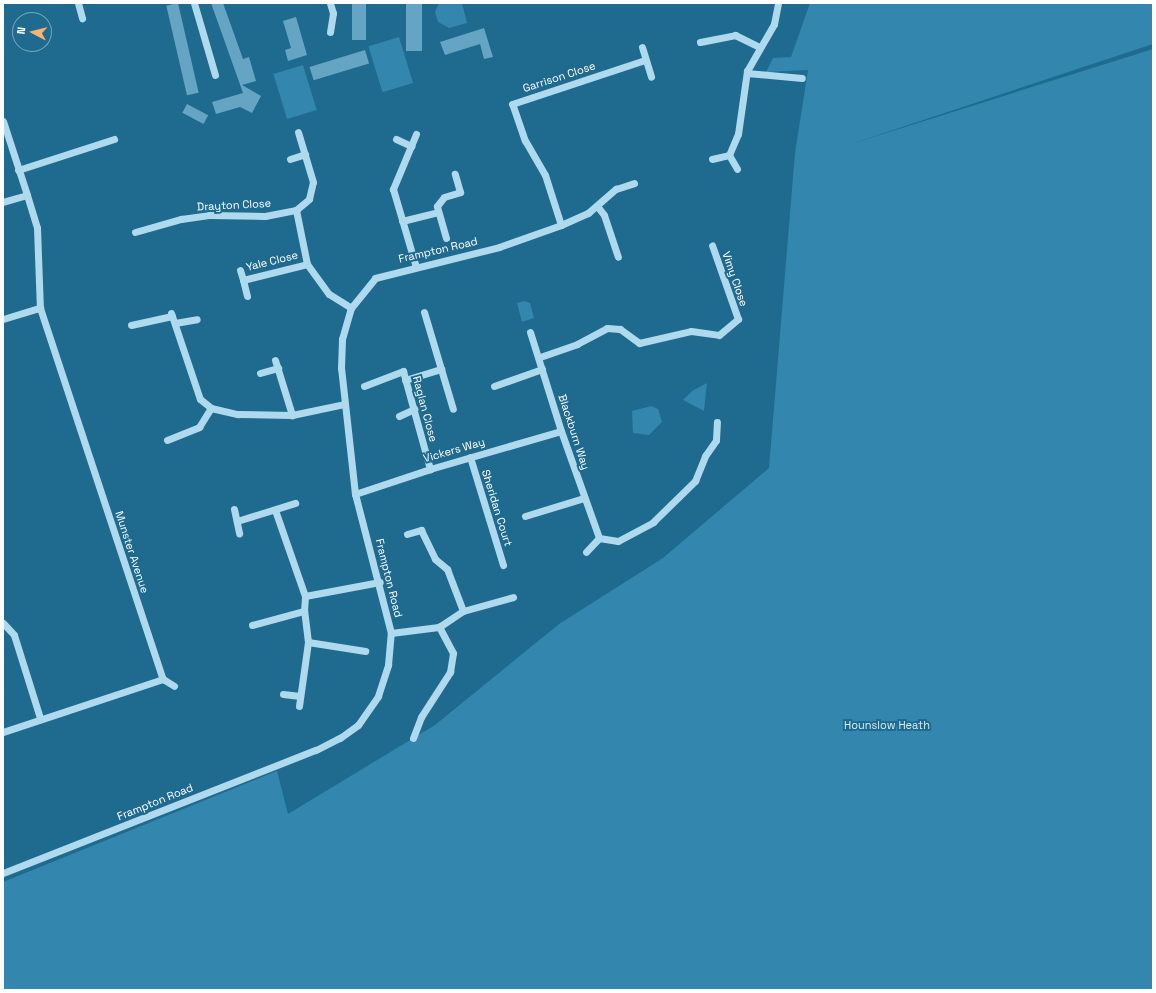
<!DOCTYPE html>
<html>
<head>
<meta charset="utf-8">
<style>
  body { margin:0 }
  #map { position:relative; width:1156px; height:993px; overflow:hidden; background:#1f6a8f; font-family:"Space Grotesk",sans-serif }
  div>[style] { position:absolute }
  .green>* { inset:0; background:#3386ad; transform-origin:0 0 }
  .building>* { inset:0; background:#65a4c2; transform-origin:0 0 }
  .minor>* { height:7px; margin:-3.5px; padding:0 3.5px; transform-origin:3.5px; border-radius:3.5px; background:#afd9ed }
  span { translate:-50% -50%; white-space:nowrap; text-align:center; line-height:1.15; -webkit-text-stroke:4px #1f6a8f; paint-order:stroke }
  .street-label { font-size:11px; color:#fff }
  .park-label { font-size:11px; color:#d4edf9 }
  .frame { position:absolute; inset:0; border:4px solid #fff; pointer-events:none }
  .north { position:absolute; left:12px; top:12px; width:40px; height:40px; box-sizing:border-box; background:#1f6a8f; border:1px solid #79a6bc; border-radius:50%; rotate:277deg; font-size:11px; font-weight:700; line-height:16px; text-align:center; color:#fff }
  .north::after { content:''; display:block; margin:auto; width:14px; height:18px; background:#fbb26f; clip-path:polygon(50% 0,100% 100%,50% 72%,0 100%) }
</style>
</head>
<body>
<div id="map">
  <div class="green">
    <div style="clip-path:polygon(439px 3px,462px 3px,467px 23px,449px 28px,438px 22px,435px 12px)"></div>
    <div style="clip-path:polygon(810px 3px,1153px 3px,1153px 44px,851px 144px,1153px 49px,1153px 990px,3px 990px,3px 882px,277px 771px,288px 814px,435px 725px,559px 624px,663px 558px,769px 468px,795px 153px,808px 70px,766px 72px,773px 58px,791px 57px)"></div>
    <div style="left:399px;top:37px;width:48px;height:32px;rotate:73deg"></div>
    <div style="left:303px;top:65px;width:47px;height:31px;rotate:73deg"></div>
    <div style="clip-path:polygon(524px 301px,530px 303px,534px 318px,522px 322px,517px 303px)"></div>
    <div style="clip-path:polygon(707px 383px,704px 411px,683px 400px,692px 391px)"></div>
    <div style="clip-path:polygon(651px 406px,658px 409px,662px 422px,649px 435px,633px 433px,632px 411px)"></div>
  </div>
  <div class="building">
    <div style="left:178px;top:3px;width:92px;height:12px;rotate:77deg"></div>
    <div style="clip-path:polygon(211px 3px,223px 3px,243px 59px,249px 57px,256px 81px,242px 85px,261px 96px,252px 113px,240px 107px,216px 114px,212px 102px,243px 93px)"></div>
    <div style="left:352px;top:3px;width:14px;height:37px"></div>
    <div style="left:406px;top:3px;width:16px;height:48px"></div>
    <div style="clip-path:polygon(296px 17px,307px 55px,288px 61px,285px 50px,291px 48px,283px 21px)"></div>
    <div style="clip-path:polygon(484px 28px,493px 57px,484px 59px,480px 44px,445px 55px,440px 42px)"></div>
    <div style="left:365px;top:50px;width:14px;height:58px;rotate:73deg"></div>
    <div style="left:187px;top:104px;width:24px;height:10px;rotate:28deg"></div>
  </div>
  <div class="minor">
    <div style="left:78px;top:3px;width:16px;rotate:75deg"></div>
    <div style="left:194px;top:3px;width:75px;rotate:73.7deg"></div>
    <div style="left:330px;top:32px;width:19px;rotate:-81deg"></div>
    <div style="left:333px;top:13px;width:10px;rotate:-107deg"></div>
    <div style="left:700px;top:42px;width:36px;rotate:-11deg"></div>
    <div style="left:735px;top:35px;width:28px;rotate:26deg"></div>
    <div style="left:642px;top:47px;width:31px;rotate:73deg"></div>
    <div style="left:747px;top:73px;width:55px;rotate:5.2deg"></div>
    <div style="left:3px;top:121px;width:78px;rotate:72deg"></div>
    <div style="left:27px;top:195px;width:25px;rotate:164deg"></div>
    <div style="left:416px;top:134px;width:60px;rotate:112.7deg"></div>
    <div style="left:393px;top:189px;width:81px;rotate:73.6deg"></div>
    <div style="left:396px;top:139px;width:17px;rotate:25deg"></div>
    <div style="left:729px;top:155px;width:16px;rotate:60deg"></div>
    <div style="left:290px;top:159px;width:16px;rotate:-18deg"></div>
    <div style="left:712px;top:159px;width:17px;rotate:-13deg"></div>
    <div style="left:729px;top:155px;width:23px;rotate:-67deg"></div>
    <div style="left:738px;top:134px;width:64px;rotate:-81.9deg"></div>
    <div style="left:747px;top:71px;width:54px;rotate:-60.1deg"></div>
    <div style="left:774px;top:24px;width:21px;rotate:-79deg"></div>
    <div style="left:18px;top:170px;width:101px;rotate:-17.9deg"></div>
    <div style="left:27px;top:195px;width:34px;rotate:73deg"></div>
    <div style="left:37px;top:228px;width:80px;rotate:87.9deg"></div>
    <div style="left:597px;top:206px;width:11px;rotate:52deg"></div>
    <div style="left:604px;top:215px;width:44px;rotate:71.6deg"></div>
    <div style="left:296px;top:210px;width:55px;rotate:78.5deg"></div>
    <div style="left:307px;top:264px;width:37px;rotate:54deg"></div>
    <div style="left:329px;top:294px;width:26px;rotate:32deg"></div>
    <div style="left:402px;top:221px;width:36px;rotate:-14deg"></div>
    <div style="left:561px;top:225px;width:52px;rotate:-107.7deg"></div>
    <div style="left:545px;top:175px;width:39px;rotate:-120deg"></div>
    <div style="left:525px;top:141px;width:39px;rotate:-109deg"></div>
    <div style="left:512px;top:104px;width:140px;rotate:-18.3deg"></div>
    <div style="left:135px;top:232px;width:48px;rotate:-15.8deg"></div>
    <div style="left:181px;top:219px;width:28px;rotate:-8deg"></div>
    <div style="left:209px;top:215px;width:56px;rotate:1deg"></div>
    <div style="left:265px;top:216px;width:32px;rotate:-11deg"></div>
    <div style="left:296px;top:210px;width:17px;rotate:-40deg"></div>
    <div style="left:309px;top:199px;width:17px;rotate:-77deg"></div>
    <div style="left:313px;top:182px;width:52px;rotate:-106.7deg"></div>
    <div style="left:446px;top:238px;width:33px;rotate:-106deg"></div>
    <div style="left:437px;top:206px;width:11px;rotate:-52deg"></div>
    <div style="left:444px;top:197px;width:17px;rotate:-17deg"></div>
    <div style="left:460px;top:192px;width:19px;rotate:-106deg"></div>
    <div style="left:240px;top:270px;width:10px;rotate:73deg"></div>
    <div style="left:247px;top:296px;width:16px;rotate:-104deg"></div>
    <div style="left:243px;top:280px;width:66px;rotate:-14deg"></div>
    <div style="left:424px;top:312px;width:101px;rotate:73.4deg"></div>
    <div style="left:171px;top:313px;width:91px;rotate:71.4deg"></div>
    <div style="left:200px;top:399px;width:14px;rotate:39deg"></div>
    <div style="left:211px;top:408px;width:28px;rotate:13deg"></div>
    <div style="left:238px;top:414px;width:54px;rotate:1.1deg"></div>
    <div style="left:292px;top:415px;width:53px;rotate:-11.9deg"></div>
    <div style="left:3px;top:319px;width:39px;rotate:-17deg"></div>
    <div style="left:40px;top:308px;width:391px;rotate:71.7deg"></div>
    <div style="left:163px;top:679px;width:169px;rotate:161.7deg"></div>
    <div style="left:175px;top:323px;width:22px;rotate:-10deg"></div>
    <div style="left:131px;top:325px;width:42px;rotate:-12.4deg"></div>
    <div style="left:530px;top:332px;width:104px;rotate:72.6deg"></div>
    <div style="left:561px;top:431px;width:114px;rotate:70.4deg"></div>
    <div style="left:599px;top:538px;width:19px;rotate:133deg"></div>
    <div style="left:540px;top:357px;width:39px;rotate:-19deg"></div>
    <div style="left:577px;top:344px;width:34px;rotate:-28deg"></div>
    <div style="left:607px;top:328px;width:13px;rotate:4deg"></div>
    <div style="left:620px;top:329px;width:24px;rotate:36deg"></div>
    <div style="left:639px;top:343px;width:53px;rotate:-13deg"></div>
    <div style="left:691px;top:331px;width:28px;rotate:8deg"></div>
    <div style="left:719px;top:335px;width:25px;rotate:-40deg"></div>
    <div style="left:738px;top:319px;width:78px;rotate:-109.4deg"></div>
    <div style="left:275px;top:360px;width:58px;rotate:72.8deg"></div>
    <div style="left:260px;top:373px;width:19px;rotate:-16deg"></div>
    <div style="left:405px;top:380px;width:38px;rotate:-17deg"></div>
    <div style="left:364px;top:386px;width:42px;rotate:-21deg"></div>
    <div style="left:403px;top:371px;width:102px;rotate:74.6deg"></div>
    <div style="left:494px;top:386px;width:51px;rotate:-19.5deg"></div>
    <div style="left:399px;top:416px;width:17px;rotate:-25deg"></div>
    <div style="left:167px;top:440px;width:35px;rotate:-22deg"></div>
    <div style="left:199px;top:427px;width:22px;rotate:-58deg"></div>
    <div style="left:470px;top:457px;width:113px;rotate:73deg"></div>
    <div style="left:355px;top:494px;width:79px;rotate:-18.4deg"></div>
    <div style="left:430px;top:469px;width:136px;rotate:-16.2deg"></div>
    <div style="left:234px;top:509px;width:25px;rotate:78deg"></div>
    <div style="left:275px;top:510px;width:91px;rotate:70.8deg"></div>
    <div style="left:525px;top:516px;width:62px;rotate:-17deg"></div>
    <div style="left:237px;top:521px;width:61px;rotate:-17.2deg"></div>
    <div style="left:407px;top:534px;width:15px;rotate:-16deg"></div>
    <div style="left:421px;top:530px;width:32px;rotate:64deg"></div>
    <div style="left:435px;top:559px;width:16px;rotate:40deg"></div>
    <div style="left:447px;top:569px;width:45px;rotate:69.1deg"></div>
    <div style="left:599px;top:538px;width:19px;rotate:9deg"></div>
    <div style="left:618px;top:541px;width:40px;rotate:-28deg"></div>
    <div style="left:653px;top:522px;width:59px;rotate:-44.3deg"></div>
    <div style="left:695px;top:481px;width:27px;rotate:-68deg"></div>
    <div style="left:705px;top:456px;width:19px;rotate:-55deg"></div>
    <div style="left:716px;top:440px;width:18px;rotate:-87deg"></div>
    <div style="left:3px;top:623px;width:16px;rotate:47deg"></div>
    <div style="left:14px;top:635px;width:87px;rotate:72.6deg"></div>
    <div style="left:252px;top:625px;width:54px;rotate:-15.1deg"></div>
    <div style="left:391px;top:633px;width:48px;rotate:-7.1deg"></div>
    <div style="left:439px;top:627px;width:29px;rotate:-34deg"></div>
    <div style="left:463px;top:611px;width:52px;rotate:-15.6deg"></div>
    <div style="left:308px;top:642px;width:58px;rotate:9deg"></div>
    <div style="left:163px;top:679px;width:13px;rotate:32deg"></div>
    <div style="left:283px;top:694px;width:17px;rotate:7deg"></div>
    <div style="left:299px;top:706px;width:65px;rotate:-82deg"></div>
    <div style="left:308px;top:642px;width:31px;rotate:-97deg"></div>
    <div style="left:304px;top:611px;width:15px;rotate:-86deg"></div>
    <div style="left:305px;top:596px;width:76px;rotate:-10.6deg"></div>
    <div style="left:413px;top:738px;width:22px;rotate:-69deg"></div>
    <div style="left:421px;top:717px;width:54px;rotate:-57.2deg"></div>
    <div style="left:450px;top:672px;width:19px;rotate:-81deg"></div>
    <div style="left:453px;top:653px;width:30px;rotate:-118deg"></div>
    <div style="left:3px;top:873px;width:336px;rotate:-21.5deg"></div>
    <div style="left:316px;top:750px;width:27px;rotate:-27deg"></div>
    <div style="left:340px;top:738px;width:22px;rotate:-36deg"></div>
    <div style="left:358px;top:725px;width:35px;rotate:-55deg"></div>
    <div style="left:378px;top:696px;width:33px;rotate:-72deg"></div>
    <div style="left:388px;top:665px;width:32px;rotate:-85deg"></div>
    <div style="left:391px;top:633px;width:144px;rotate:-104.5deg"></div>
    <div style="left:355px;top:494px;width:127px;rotate:-96.3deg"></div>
    <div style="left:341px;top:368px;width:29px;rotate:-88deg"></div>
    <div style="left:342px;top:339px;width:32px;rotate:-74deg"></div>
    <div style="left:351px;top:308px;width:38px;rotate:-51deg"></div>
    <div style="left:375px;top:278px;width:128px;rotate:-14deg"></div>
    <div style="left:499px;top:247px;width:66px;rotate:-19.5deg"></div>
    <div style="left:561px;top:225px;width:30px;rotate:-24deg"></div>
    <div style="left:588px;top:213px;width:37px;rotate:-41deg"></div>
    <div style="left:616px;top:189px;width:19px;rotate:-18deg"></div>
  </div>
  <div class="street-label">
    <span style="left:559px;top:77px;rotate:-18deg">Garrison Close</span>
    <span style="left:234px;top:205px;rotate:-3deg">Drayton Close</span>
    <span style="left:438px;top:250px;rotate:-13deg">Frampton Road</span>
    <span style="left:272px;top:261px;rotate:-14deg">Yale Close</span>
    <span style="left:735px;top:279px;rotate:71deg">Vimy Close</span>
    <span style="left:425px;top:409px;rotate:75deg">Raglan Close</span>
    <span style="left:574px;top:432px;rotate:72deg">Blackburn Way</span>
    <span style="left:454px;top:450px;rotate:-16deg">Vickers Way</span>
    <span style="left:497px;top:508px;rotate:73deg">Sheridan Court</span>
    <span style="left:132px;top:552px;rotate:72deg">Munster Avenue</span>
    <span style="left:389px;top:578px;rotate:76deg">Frampton Road</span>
    <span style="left:155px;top:802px;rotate:-22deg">Frampton Road</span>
  </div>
  <div class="park-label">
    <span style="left:887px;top:725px">Hounslow Heath</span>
  </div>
  <div class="frame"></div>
  <div class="north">N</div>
</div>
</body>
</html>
